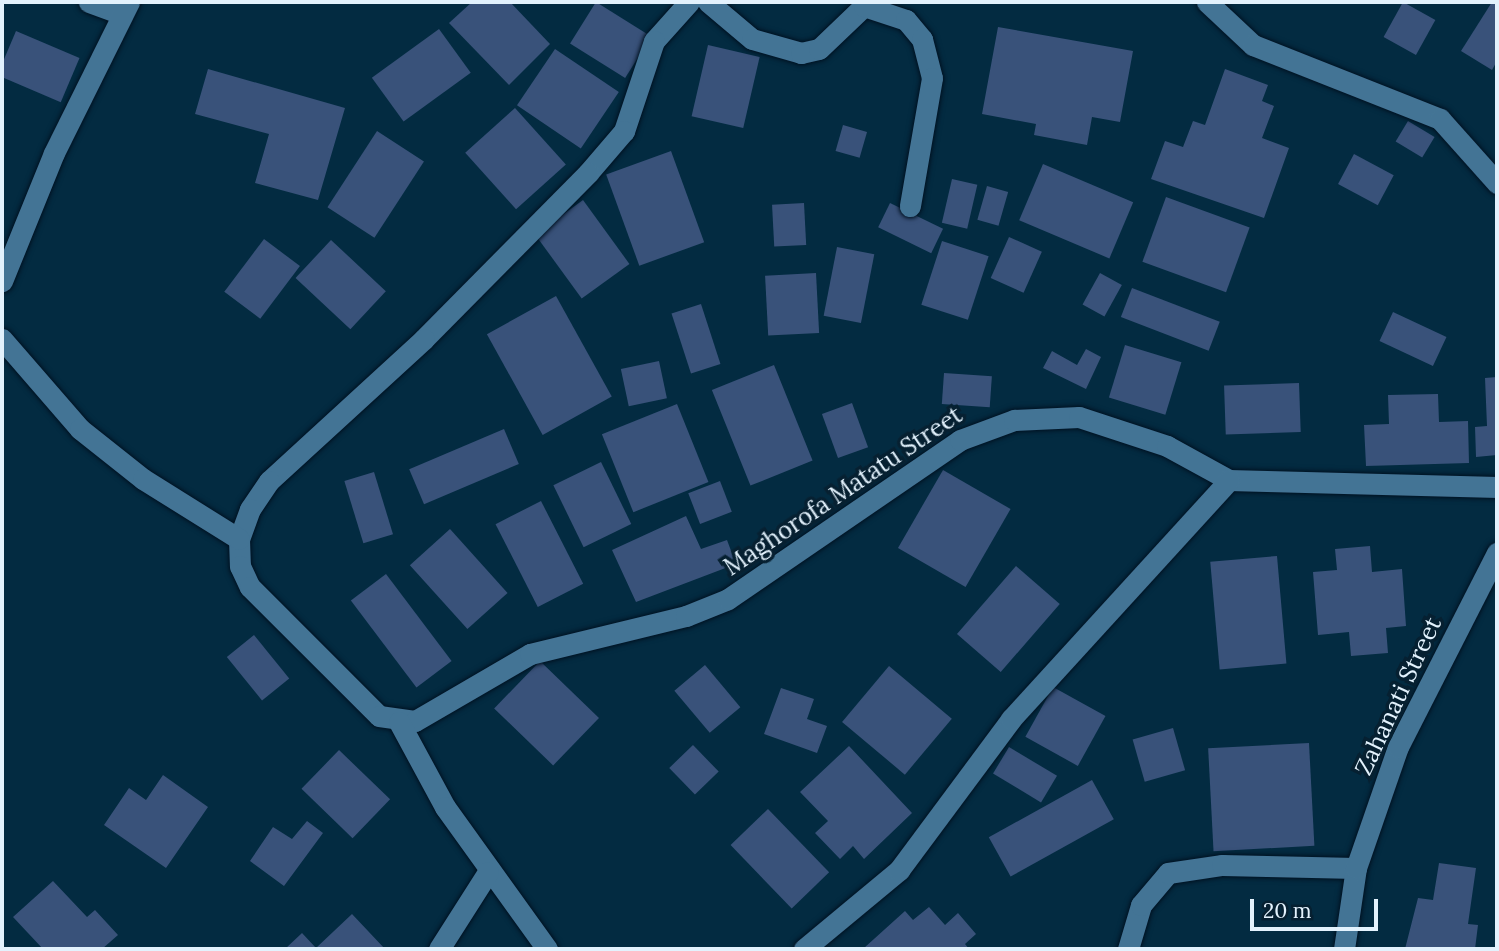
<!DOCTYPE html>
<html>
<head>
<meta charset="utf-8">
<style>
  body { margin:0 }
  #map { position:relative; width:1499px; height:951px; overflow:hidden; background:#032b41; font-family:Lora,serif }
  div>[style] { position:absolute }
  .building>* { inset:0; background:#39527a; transform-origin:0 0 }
  .roads { filter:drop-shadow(0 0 2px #001222) drop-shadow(0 0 2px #001222) }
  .minor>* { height:21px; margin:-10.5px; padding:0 10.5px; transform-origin:10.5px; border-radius:10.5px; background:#437495 }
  span { translate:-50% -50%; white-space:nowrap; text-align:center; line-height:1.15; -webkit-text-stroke:7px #062031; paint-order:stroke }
  .street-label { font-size:24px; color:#e3f2fd }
  .frame { position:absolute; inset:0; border:4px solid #e3f2fd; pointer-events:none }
  .scale { position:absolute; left:1250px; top:899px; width:128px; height:32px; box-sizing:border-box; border:4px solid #e3f2fd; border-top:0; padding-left:9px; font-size:21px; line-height:24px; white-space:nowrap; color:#e3f2fd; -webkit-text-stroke:5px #062031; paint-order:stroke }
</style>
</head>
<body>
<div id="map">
  <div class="building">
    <div style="clip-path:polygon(472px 2px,510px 2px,550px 44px,509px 85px,449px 23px)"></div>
    <div style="left:596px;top:2px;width:65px;height:49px;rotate:32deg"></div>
    <div style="left:1403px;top:2px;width:37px;height:40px;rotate:29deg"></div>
    <div style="clip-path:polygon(1492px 2px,1497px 3px,1497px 61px,1492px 70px,1461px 51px)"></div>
    <div style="clip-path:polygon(998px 27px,1133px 51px,1120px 122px,1092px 117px,1087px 145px,1034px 135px,1036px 124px,982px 114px)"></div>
    <div style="left:439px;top:29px;width:54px;height:83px;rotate:54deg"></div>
    <div style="left:16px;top:31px;width:69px;height:48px;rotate:23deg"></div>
    <div style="left:708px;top:45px;width:53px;height:73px;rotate:13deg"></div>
    <div style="left:555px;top:49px;width:77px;height:68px;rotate:34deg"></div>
    <div style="clip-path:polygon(208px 69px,345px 108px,318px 200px,255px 183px,269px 134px,195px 114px)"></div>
    <div style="clip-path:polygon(1225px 69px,1268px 85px,1262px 101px,1274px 106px,1262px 138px,1289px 148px,1264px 218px,1151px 179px,1165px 141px,1183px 147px,1193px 121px,1205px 125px)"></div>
    <div style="left:515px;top:108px;width:76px;height:67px;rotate:48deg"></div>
    <div style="left:1408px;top:121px;width:31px;height:24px;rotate:31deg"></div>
    <div style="left:843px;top:125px;width:25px;height:27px;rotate:16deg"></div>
    <div style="left:377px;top:131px;width:56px;height:91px;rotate:33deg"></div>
    <div style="left:671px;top:151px;width:97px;height:69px;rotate:70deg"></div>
    <div style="left:1354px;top:154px;width:45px;height:34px;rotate:28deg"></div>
    <div style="left:1043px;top:164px;width:98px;height:61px;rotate:23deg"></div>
    <div style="left:952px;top:179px;width:26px;height:45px;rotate:13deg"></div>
    <div style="left:987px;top:186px;width:22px;height:35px;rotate:16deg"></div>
    <div style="left:1166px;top:197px;width:89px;height:69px;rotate:20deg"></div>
    <div style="left:583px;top:200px;width:79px;height:59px;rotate:54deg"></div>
    <div style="left:804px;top:203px;width:42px;height:32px;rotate:87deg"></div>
    <div style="left:890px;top:203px;width:59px;height:27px;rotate:26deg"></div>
    <div style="left:1009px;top:237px;width:36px;height:45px;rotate:24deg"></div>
    <div style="left:264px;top:239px;width:45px;height:66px;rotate:37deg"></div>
    <div style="left:331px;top:240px;width:75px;height:52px;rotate:43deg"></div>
    <div style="left:942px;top:241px;width:49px;height:67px;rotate:18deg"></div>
    <div style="left:837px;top:247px;width:38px;height:70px;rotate:11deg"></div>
    <div style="left:816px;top:273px;width:60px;height:51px;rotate:87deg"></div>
    <div style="left:1100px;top:273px;width:25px;height:36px;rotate:29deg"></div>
    <div style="left:1132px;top:288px;width:94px;height:31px;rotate:21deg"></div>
    <div style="left:556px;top:296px;width:115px;height:79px;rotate:61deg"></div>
    <div style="left:701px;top:304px;width:63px;height:31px;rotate:72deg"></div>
    <div style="left:1393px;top:312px;width:59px;height:32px;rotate:25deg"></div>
    <div style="left:1125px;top:345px;width:59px;height:55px;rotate:17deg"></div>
    <div style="clip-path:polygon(1086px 349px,1101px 357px,1086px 389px,1043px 368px,1052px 351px,1077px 365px)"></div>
    <div style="left:659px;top:361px;width:38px;height:39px;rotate:78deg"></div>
    <div style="left:774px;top:365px;width:103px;height:67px;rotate:68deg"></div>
    <div style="left:944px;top:373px;width:48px;height:31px;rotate:4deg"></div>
    <div style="clip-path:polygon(1497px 377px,1497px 455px,1476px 457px,1475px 427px,1487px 426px,1485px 378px)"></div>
    <div style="left:1299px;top:383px;width:49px;height:75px;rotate:88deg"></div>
    <div style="clip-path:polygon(1438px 394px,1439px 422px,1468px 421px,1469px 463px,1366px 466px,1364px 425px,1389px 424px,1388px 395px)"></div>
    <div style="left:852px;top:403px;width:47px;height:32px;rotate:70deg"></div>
    <div style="left:677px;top:404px;width:84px;height:81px;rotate:68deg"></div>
    <div style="left:504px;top:429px;width:38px;height:103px;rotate:67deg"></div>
    <div style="left:601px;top:462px;width:69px;height:53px;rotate:64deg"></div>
    <div style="left:943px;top:470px;width:78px;height:90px;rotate:30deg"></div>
    <div style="left:374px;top:472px;width:65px;height:31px;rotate:73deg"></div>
    <div style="left:720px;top:481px;width:33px;height:34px;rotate:69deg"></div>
    <div style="left:541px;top:501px;width:93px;height:51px;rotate:63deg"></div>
    <div style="clip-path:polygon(686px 516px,701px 549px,727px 540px,736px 564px,636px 602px,612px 550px)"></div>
    <div style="left:450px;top:529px;width:86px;height:54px;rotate:48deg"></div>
    <div style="clip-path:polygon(1370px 546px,1372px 572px,1402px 569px,1406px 626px,1386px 628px,1388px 653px,1351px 656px,1349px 632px,1318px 635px,1313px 572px,1337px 570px,1335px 549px)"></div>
    <div style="left:1277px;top:556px;width:108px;height:67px;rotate:85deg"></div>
    <div style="left:1016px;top:566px;width:58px;height:90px;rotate:41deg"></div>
    <div style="left:386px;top:574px;width:109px;height:44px;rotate:53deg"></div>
    <div style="left:254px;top:635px;width:56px;height:35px;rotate:51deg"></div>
    <div style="left:540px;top:661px;width:82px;height:66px;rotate:44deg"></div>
    <div style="left:705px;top:665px;width:55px;height:40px;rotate:50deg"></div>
    <div style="left:889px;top:666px;width:82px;height:73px;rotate:40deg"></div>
    <div style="left:1053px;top:687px;width:60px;height:57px;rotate:29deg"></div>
    <div style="clip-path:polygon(781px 688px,814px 699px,807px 719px,827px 726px,817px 753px,764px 734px)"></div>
    <div style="left:1173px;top:728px;width:44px;height:42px;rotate:74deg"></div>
    <div style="left:1309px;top:743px;width:103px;height:101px;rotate:87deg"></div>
    <div style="left:693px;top:745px;width:37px;height:33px;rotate:46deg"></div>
    <div style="clip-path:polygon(849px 746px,912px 813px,864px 859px,853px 846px,840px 859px,815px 833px,828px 821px,800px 792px)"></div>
    <div style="left:1009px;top:747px;width:56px;height:31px;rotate:31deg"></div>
    <div style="left:339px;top:750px;width:71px;height:54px;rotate:44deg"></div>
    <div style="clip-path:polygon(163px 775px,208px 807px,166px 868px,104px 825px,129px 788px,146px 800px)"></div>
    <div style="left:1092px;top:780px;width:45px;height:118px;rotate:61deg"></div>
    <div style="left:768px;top:809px;width:88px;height:52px;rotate:46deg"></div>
    <div style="clip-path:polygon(307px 821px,323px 833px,284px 886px,250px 861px,273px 827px,292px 839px)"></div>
    <div style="clip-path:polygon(1439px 863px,1476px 868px,1468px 924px,1478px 925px,1475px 949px,1405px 949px,1418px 898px,1433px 900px)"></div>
    <div style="clip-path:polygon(53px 881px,87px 917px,95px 910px,118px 935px,102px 949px,43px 949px,13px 917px)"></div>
    <div style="clip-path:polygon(929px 907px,945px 925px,958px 913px,976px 934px,965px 944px,969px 949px,864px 948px,905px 911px,913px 920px)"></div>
    <div style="clip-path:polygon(352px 914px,385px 949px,285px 949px,302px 933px,316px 948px)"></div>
  </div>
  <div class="roads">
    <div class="minor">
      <div style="left:89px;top:2px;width:35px;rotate:20deg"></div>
      <div style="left:689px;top:2px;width:52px;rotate:131.9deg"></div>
      <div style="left:654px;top:41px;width:95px;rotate:108.4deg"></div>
      <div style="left:624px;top:131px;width:55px;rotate:130.6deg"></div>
      <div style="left:588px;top:173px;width:233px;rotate:134.7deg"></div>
      <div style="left:424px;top:339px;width:210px;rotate:137.5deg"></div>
      <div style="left:269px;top:481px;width:34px;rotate:124deg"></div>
      <div style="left:250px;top:509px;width:32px;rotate:110deg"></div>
      <div style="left:239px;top:539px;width:27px;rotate:88deg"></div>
      <div style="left:240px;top:566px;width:23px;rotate:65deg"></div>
      <div style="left:250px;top:587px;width:182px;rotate:45deg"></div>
      <div style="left:379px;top:716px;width:36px;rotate:8deg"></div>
      <div style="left:415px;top:721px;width:133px;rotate:-30.2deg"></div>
      <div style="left:530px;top:654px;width:161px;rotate:-13.7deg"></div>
      <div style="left:686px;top:616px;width:45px;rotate:-22deg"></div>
      <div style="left:728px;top:599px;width:281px;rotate:-34.4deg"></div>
      <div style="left:960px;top:440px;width:58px;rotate:-20.3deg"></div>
      <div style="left:1014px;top:420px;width:65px;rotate:-2.6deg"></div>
      <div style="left:1079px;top:417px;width:93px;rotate:18.2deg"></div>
      <div style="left:1167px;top:446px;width:71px;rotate:28.7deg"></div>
      <div style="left:1229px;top:480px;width:268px;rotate:1.5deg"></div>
      <div style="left:708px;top:2px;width:57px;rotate:40.1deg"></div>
      <div style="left:752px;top:39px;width:51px;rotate:15.9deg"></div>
      <div style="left:801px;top:53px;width:18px;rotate:-13deg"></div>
      <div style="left:819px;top:49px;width:62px;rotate:-43.7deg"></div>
      <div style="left:864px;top:6px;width:44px;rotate:18.4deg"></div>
      <div style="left:906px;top:20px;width:25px;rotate:50deg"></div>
      <div style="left:922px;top:39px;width:40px;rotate:75.6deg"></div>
      <div style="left:932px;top:78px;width:130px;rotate:99.8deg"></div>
      <div style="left:1207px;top:2px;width:63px;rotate:43.1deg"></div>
      <div style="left:1253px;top:45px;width:201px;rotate:21.6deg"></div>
      <div style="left:1440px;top:119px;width:86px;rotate:48.3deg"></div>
      <div style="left:2px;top:281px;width:138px;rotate:-67.9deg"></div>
      <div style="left:54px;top:153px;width:169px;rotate:-63.6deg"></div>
      <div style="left:2px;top:339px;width:119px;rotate:49.1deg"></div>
      <div style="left:80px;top:429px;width:80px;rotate:38.4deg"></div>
      <div style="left:143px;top:479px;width:113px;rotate:32deg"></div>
      <div style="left:399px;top:722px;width:97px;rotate:61.6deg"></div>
      <div style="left:445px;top:807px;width:175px;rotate:54.3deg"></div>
      <div style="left:439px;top:949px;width:91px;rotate:-57.5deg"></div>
      <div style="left:804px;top:949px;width:124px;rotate:-39.7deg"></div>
      <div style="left:899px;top:870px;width:188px;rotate:-53.4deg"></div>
      <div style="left:1011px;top:719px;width:323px;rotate:-47.6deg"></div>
      <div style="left:1128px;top:949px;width:46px;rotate:-73.5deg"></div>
      <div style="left:1141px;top:905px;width:42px;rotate:-49.8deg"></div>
      <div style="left:1168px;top:873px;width:55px;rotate:-8.4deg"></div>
      <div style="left:1222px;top:865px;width:134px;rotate:1.3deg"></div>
      <div style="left:1344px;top:949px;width:82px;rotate:-81.6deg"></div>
      <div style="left:1356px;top:868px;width:128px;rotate:-70.9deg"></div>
      <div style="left:1398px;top:747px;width:218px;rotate:-63deg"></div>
    </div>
  </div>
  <div class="street-label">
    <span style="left:843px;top:491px;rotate:-34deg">Maghorofa Matatu Street</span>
    <span style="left:1398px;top:696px;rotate:-65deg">Zahanati Street</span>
  </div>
  <div class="frame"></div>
  <div class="scale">20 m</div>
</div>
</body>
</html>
